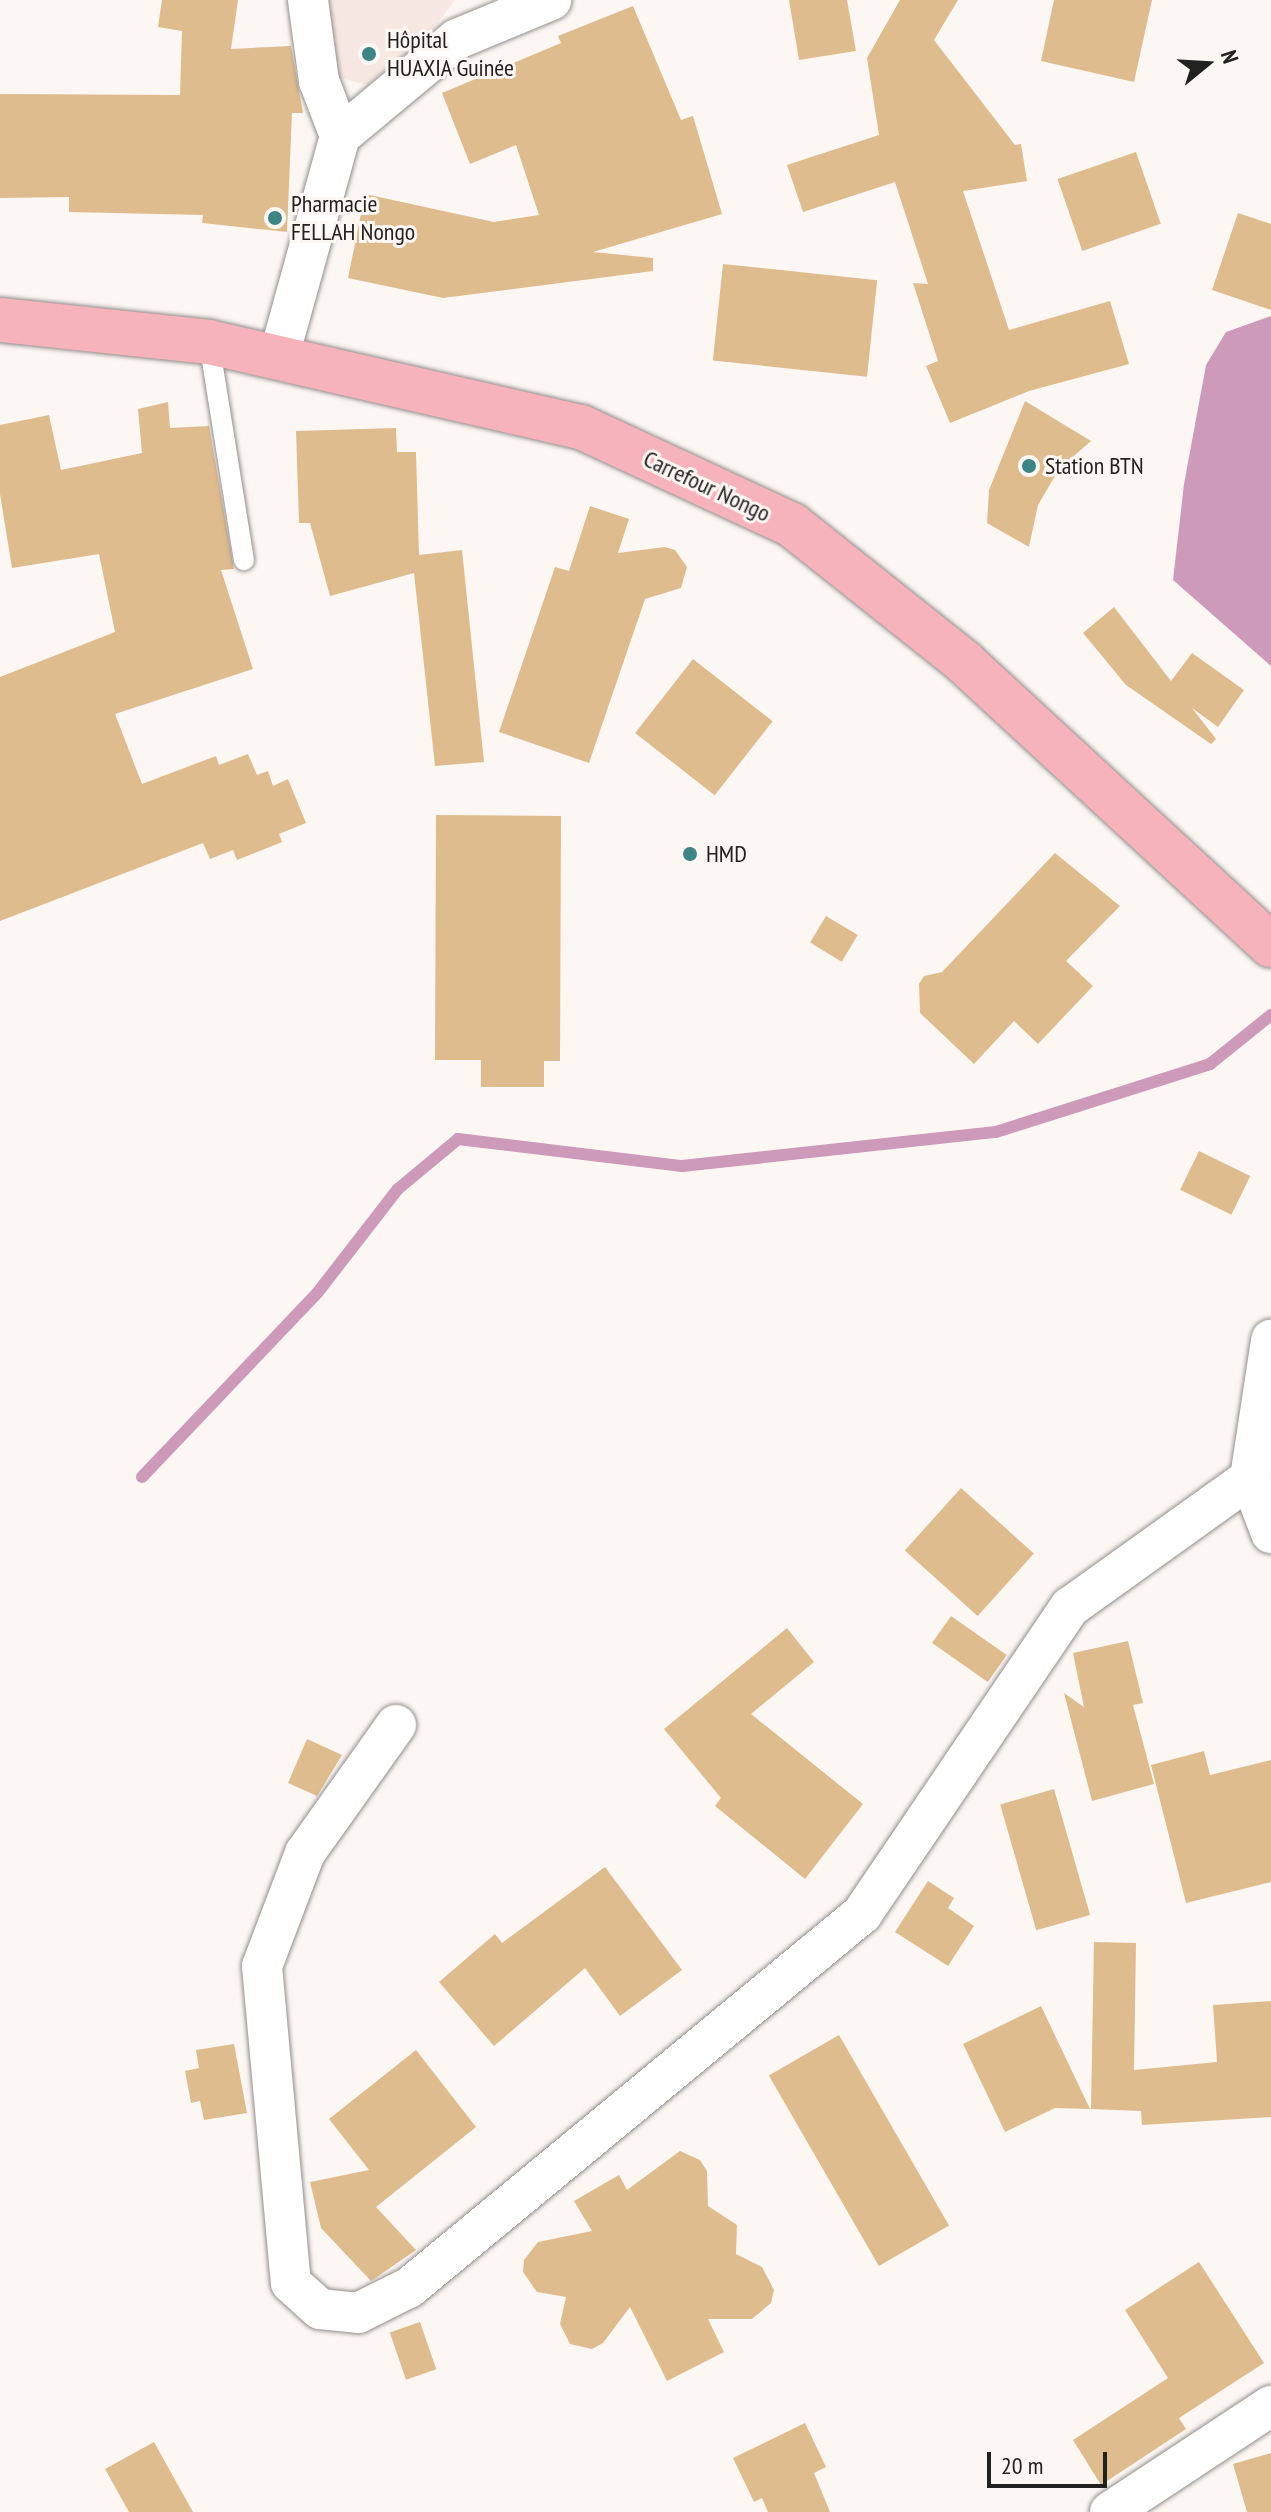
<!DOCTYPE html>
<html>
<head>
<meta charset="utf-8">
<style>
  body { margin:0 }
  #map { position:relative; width:1271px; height:2512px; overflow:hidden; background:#fdf7f4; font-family:"PT Sans Narrow",sans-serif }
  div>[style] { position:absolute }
  .built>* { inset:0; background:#f7e8e3 }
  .water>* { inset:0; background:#cd9aba }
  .stream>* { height:12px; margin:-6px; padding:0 6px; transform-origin:6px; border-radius:6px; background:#cd9aba }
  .building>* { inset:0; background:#dfbc8d; transform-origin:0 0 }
  .roads { filter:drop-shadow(0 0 2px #938e8c) drop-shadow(0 0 2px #938e8c) }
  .lane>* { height:20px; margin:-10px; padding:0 10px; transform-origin:10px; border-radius:10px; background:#fff }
  .street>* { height:40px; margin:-20px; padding:0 20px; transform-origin:20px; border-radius:20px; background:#fff }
  .primary>* { height:44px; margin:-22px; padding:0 22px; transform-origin:22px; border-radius:22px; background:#f7b3bc }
  .dots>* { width:22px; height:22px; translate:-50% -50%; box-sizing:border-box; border:4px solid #fdf7f4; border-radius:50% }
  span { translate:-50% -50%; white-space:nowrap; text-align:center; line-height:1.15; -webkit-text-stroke:6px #fdf7f4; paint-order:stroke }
  .poi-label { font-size:24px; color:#232120 }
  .left { translate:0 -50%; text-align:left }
  .street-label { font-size:24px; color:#232120 }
  .north { position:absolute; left:1167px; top:24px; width:80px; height:80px; -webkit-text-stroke:6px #fdf7f4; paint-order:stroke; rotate:72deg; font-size:22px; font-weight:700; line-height:32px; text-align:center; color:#232120 }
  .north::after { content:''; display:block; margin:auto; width:28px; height:36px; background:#232120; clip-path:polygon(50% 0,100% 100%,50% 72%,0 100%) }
  .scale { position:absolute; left:987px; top:2452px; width:120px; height:36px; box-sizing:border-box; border:4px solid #232120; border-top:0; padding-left:10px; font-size:24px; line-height:28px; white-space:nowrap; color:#232120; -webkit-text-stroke:6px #fdf7f4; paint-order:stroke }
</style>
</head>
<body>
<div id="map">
  <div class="built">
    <div style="clip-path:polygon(326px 0,455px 0,431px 32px,367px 85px,337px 77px)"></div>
  </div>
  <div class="water">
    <div style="clip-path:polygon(1271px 316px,1271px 666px,1173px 580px,1184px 484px,1206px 365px,1226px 332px)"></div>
  </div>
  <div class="stream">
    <div style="left:142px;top:1477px;width:255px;rotate:-46.4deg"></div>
    <div style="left:318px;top:1292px;width:130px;rotate:-52.2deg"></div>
    <div style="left:398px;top:1189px;width:78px;rotate:-39.8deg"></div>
    <div style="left:458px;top:1139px;width:226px;rotate:6.9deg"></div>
    <div style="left:682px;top:1166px;width:316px;rotate:-6.2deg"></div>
    <div style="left:996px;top:1132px;width:225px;rotate:-17.6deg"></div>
    <div style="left:1210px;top:1064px;width:78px;rotate:-38.8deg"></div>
  </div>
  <div class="building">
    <div style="clip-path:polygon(162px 0,238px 0,231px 49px,291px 46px,303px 113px,292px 113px,287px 232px,202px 223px,203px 215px,69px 212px,69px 197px,0 198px,0 94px,180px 95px,182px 31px,158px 27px)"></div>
    <div style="clip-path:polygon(789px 0,847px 0,856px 51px,799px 60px)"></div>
    <div style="clip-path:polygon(900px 0,958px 0,934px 40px,1015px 145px,1021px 144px,1027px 181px,963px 191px,1009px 330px,1110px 301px,1129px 364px,1029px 391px,950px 423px,926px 366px,938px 361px,913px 283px,928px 284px,895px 182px,803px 212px,787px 165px,879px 135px,867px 58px)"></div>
    <div style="clip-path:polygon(1054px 0,1152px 0,1134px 82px,1041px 61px)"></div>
    <div style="clip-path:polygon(633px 6px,681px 120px,693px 116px,722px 214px,593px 252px,653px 258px,653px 271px,443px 298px,348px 278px,365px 194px,494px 222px,539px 215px,516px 145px,470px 164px,442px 93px,561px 43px,558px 36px)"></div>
    <div style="left:1136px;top:152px;width:76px;height:83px;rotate:71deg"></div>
    <div style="clip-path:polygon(1238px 213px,1271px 224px,1271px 310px,1212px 290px)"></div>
    <div style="left:723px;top:264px;width:155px;height:97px;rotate:6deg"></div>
    <div style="clip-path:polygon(1025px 401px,1091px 441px,1059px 469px,1038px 505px,1029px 547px,987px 523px,989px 490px)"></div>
    <div style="clip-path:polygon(168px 402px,170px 428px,209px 426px,234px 569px,221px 570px,253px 669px,115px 714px,142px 784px,216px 756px,219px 765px,248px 754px,257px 775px,268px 771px,273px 786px,288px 779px,306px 823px,279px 834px,282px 842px,237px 860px,233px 850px,210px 859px,203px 843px,0 921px,0 677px,115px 632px,99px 554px,12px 568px,0 494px,0 425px,49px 415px,61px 470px,142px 453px,138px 409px)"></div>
    <div style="clip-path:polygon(396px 428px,397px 452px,416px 452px,419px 555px,462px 550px,484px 762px,435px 766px,414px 573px,330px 596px,310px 523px,299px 523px,296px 431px)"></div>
    <div style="clip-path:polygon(590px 506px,629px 519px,618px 553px,665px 547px,675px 550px,687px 567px,681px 588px,645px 599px,589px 763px,499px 732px,555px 567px,569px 571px)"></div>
    <div style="clip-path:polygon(1114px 607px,1171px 681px,1192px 653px,1244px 690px,1218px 727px,1192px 708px,1216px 739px,1211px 744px,1126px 685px,1083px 633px)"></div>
    <div style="left:693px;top:659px;width:101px;height:94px;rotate:38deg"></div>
    <div style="clip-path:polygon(436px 815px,561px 816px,560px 1061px,544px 1061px,544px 1087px,481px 1087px,481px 1060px,435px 1060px)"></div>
    <div style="clip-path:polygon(1055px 853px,1120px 906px,1066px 961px,1093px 986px,1038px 1044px,1014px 1021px,974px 1064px,920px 1013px,919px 984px,924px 976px,942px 972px)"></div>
    <div style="left:826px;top:916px;width:37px;height:31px;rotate:31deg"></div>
    <div style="left:1199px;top:1151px;width:57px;height:43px;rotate:26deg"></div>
    <div style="left:961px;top:1488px;width:98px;height:84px;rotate:42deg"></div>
    <div style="left:951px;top:1616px;width:68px;height:33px;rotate:35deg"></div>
    <div style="clip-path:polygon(787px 1628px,814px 1662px,751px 1714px,863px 1804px,805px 1879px,715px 1806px,721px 1798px,664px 1729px)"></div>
    <div style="clip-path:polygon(1128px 1641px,1143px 1703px,1133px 1705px,1154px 1784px,1092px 1801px,1064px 1693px,1084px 1707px,1073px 1653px)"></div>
    <div style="clip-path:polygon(307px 1739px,342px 1755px,317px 1796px,288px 1783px)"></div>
    <div style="clip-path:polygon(1204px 1751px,1210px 1775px,1271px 1760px,1271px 1882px,1186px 1903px,1151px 1765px)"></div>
    <div style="left:1054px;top:1789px;width:131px;height:56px;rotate:74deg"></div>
    <div style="clip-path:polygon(605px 1867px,682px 1970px,620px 2016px,585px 1968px,494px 2046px,439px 1982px,495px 1934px,502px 1943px)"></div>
    <div style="clip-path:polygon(928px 1881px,954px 1898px,948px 1908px,974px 1926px,948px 1966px,895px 1932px)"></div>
    <div style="clip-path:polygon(1094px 1942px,1136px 1943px,1134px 2070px,1217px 2062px,1213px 2005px,1271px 2001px,1271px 2117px,1142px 2125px,1141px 2111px,1091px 2109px)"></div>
    <div style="clip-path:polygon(1041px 2006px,1090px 2109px,1055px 2108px,1005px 2132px,963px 2044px)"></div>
    <div style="left:839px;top:2035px;width:220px;height:81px;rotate:60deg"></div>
    <div style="clip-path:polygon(234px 2044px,247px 2113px,204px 2120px,200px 2101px,191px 2103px,185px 2071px,199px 2068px,196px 2050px)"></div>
    <div style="clip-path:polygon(416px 2050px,476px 2127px,376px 2207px,416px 2250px,371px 2281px,321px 2228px,310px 2182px,369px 2170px,329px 2119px)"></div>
    <div style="clip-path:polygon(680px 2151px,700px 2160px,707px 2171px,708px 2206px,737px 2225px,736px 2254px,762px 2267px,774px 2290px,771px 2303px,752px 2319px,708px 2319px,724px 2352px,667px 2381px,630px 2307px,603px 2343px,592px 2349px,570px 2344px,560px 2324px,566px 2297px,537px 2292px,523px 2272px,524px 2260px,538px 2242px,592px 2231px,574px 2201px,619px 2175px,627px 2190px)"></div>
    <div style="clip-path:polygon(1199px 2262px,1264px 2363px,1179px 2418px,1186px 2429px,1101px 2485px,1073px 2440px,1168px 2378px,1125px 2310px)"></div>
    <div style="left:420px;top:2322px;width:50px;height:32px;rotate:71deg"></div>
    <div style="clip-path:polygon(805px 2423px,826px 2467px,814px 2473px,830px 2512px,768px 2512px,762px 2498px,754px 2502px,733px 2458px)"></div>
    <div style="clip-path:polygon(154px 2442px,193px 2512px,129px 2512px,105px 2469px)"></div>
    <div style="clip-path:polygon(1271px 2453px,1271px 2512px,1247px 2512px,1233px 2464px)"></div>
  </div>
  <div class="roads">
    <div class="lane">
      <div style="left:209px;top:342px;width:221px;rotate:80.9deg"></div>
    </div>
    <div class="street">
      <div style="left:308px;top:0;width:82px;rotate:82.3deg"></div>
      <div style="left:319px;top:81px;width:59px;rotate:69.1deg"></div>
      <div style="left:279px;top:356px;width:228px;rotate:-74.5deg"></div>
      <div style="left:340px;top:136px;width:152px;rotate:-39.7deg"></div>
      <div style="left:457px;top:39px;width:102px;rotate:-22.5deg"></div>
      <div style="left:1250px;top:1478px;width:59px;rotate:69.1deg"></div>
      <div style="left:396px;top:1725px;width:157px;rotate:125.4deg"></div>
      <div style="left:305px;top:1853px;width:121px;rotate:110.8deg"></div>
      <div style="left:262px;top:1966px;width:318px;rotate:84.8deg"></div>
      <div style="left:291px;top:2283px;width:39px;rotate:42deg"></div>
      <div style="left:320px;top:2309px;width:38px;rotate:6deg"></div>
      <div style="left:358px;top:2313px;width:58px;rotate:-26.6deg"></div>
      <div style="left:410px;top:2287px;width:586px;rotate:-39.53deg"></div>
      <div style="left:862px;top:1914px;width:371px;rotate:-55.9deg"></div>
      <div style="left:1070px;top:1607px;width:221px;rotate:-35.6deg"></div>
      <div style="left:1250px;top:1478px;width:140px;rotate:-81.3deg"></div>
      <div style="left:1110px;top:2512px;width:193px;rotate:-33.4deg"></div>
    </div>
    <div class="primary">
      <div style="left:0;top:320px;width:210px;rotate:6deg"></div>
      <div style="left:209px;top:342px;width:382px;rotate:12.9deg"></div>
      <div style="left:581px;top:427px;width:233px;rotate:24.9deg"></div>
      <div style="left:792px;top:525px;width:220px;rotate:38.5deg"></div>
      <div style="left:964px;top:662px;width:418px;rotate:42.7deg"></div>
    </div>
  </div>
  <div class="dots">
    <div style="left:369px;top:54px;background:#3c8485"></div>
    <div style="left:275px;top:218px;background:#3c8485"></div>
    <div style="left:1029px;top:466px;background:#3c8485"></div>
    <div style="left:690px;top:854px;background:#3c8485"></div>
  </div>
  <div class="poi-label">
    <span class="left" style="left:387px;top:54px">Hôpital<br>HUAXIA Guinée</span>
    <span class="left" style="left:291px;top:218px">Pharmacie<br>FELLAH Nongo</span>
    <span class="left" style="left:1045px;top:466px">Station BTN</span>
    <span class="left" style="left:706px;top:854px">HMD</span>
  </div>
  <div class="street-label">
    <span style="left:707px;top:486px;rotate:25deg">Carrefour Nongo</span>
  </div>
  <div class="north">N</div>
  <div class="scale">20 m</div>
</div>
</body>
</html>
